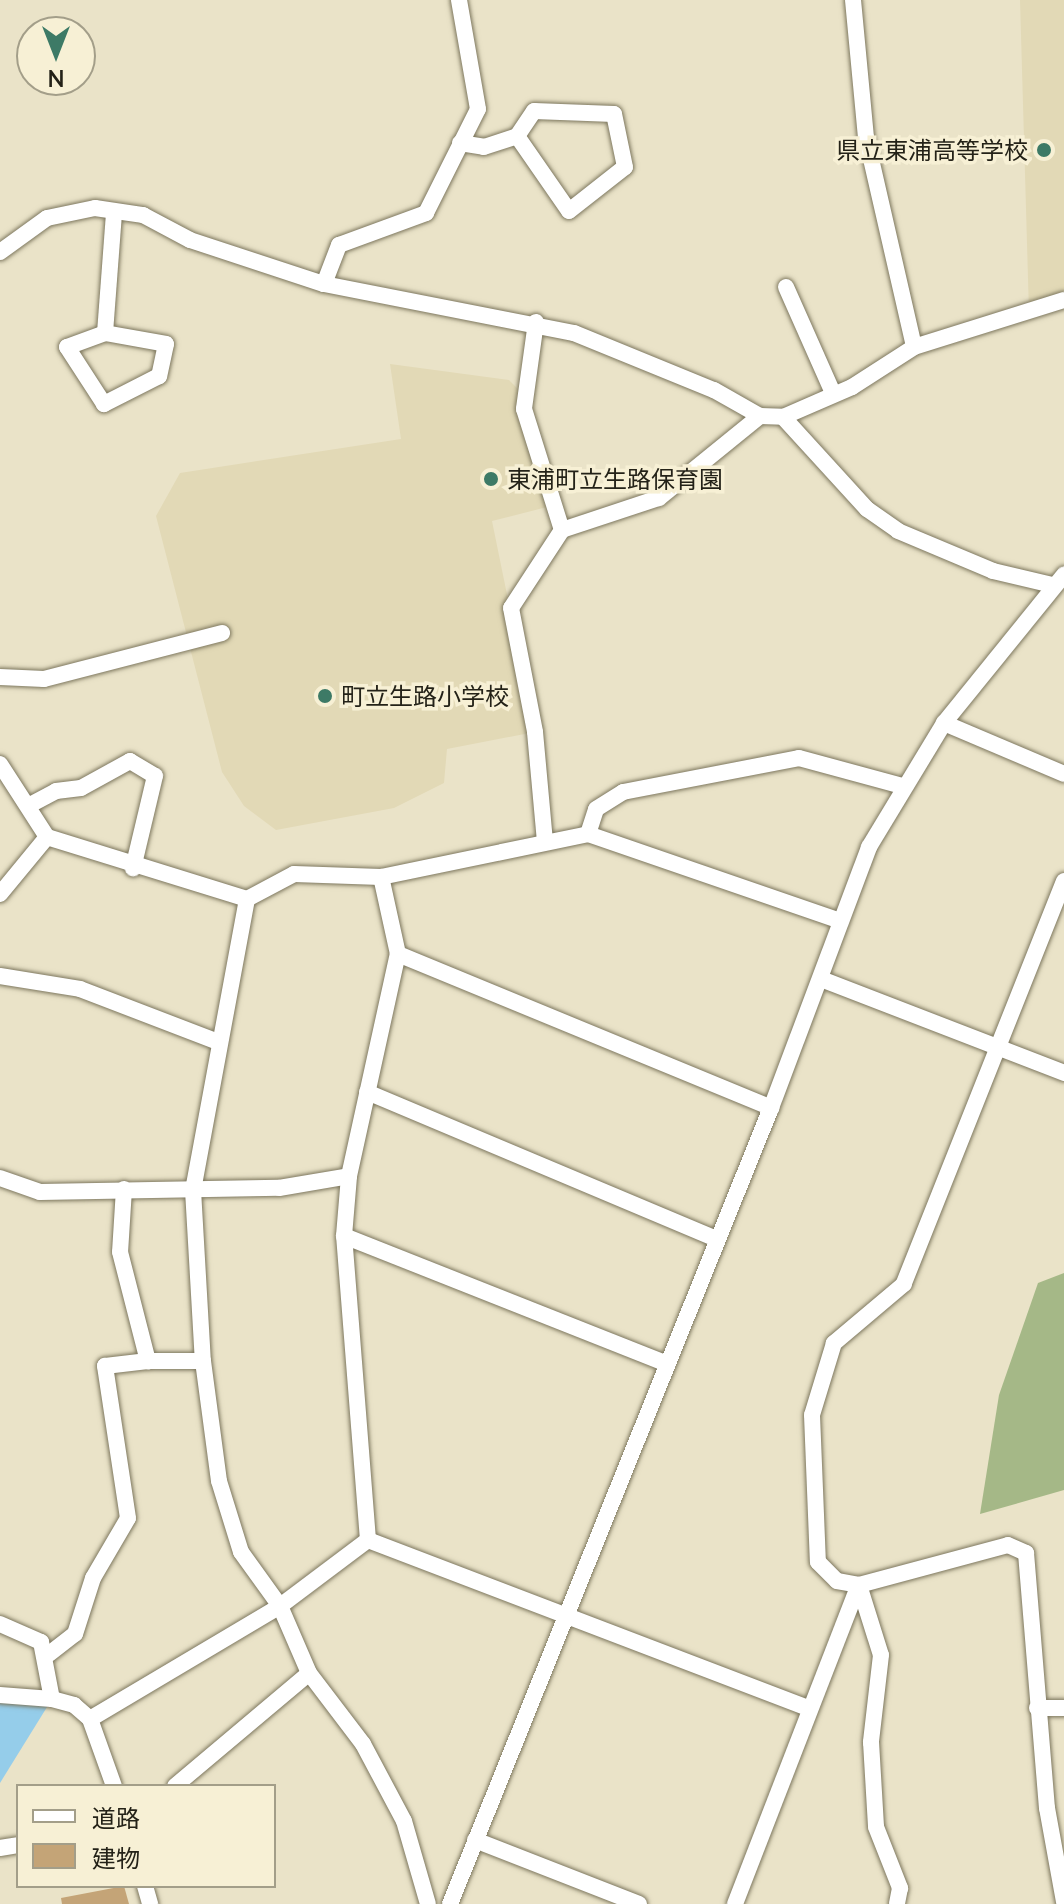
<!DOCTYPE html>
<html>
<head>
<meta charset="utf-8">
<style>
  body { margin:0 }
  #map { position:relative; width:1064px; height:1904px; overflow:hidden; background:#eae3c8; font-family:Lato,"Noto Sans JP",sans-serif }
  div>[style] { position:absolute }
  .built>* { inset:0; background:#e2d9b6 }
  .forest>* { inset:0; background:#a5b887 }
  .water>* { inset:0; background:#95cdea }
  .building>* { inset:0; background:#c4a477 }
  .roads { filter:drop-shadow(0 0 2px #7d775e) drop-shadow(0 0 2px #7d775e) }
  .minor>* { height:16px; margin:-8px; padding:0 8px; transform-origin:8px; border-radius:8px; background:#fff }
  .dots>* { width:22px; height:22px; translate:-50% -50%; box-sizing:border-box; border:4px solid #f7f0d5; border-radius:50% }
  span { translate:-50% -50%; white-space:nowrap; text-align:center; line-height:1.15; -webkit-text-stroke:7px #f7f0d5; paint-order:stroke }
  .poi-label { font-size:24px; color:#242218 }
  .right { translate:-100% -50%; text-align:right }
  .left { translate:0 -50%; text-align:left }
  .legend { position:absolute; left:16px; top:1784px; width:260px; height:104px; box-sizing:border-box; background:#f7f0d5; border:2px solid #a39e89; margin:0; padding:10px 14px; list-style:none; font-size:24px; color:#242218 }
  .legend li { display:flex; align-items:center; gap:16px; height:40px }
  .legend b { width:40px; border:2px solid #a39e89 }
  .north { position:absolute; left:16px; top:16px; width:80px; height:80px; box-sizing:border-box; background:#f7f0d5; border:2px solid #a39e89; border-radius:50%; rotate:180deg; font-size:22px; font-weight:700; line-height:32px; text-align:center; color:#242218 }
  .north::after { content:''; display:block; margin:auto; width:28px; height:36px; background:#3d7a66; clip-path:polygon(50% 0,100% 100%,50% 72%,0 100%) }
</style>
</head>
<body>
<div id="map">
  <div class="built">
    <div style="clip-path:polygon(1020px 0,1064px 0,1064px 300px,1029px 313px)"></div>
    <div style="clip-path:polygon(390px 364px,509px 380px,519px 390px,555px 505px,492px 521px,535px 732px,447px 749px,444px 783px,394px 808px,276px 830px,244px 806px,222px 772px,156px 516px,180px 473px,401px 439px)"></div>
  </div>
  <div class="forest">
    <div style="clip-path:polygon(1064px 1273px,1064px 1490px,980px 1514px,999px 1395px,1038px 1283px)"></div>
  </div>
  <div class="water">
    <div style="clip-path:polygon(0 1695px,52px 1699px,0 1783px)"></div>
  </div>
  <div class="building">
    <div style="clip-path:polygon(124px 1886px,129px 1904px,62px 1904px,61px 1898px)"></div>
  </div>
  <div class="roads">
    <div class="minor">
      <div style="left:853px;top:0;width:138px;rotate:84.6deg"></div>
      <div style="left:866px;top:137px;width:215px;rotate:77.1deg"></div>
      <div style="left:460px;top:143px;width:24px;rotate:9deg"></div>
      <div style="left:484px;top:147px;width:35px;rotate:-18deg"></div>
      <div style="left:517px;top:136px;width:91px;rotate:55.3deg"></div>
      <div style="left:569px;top:211px;width:71px;rotate:-38.2deg"></div>
      <div style="left:625px;top:167px;width:54px;rotate:-101.7deg"></div>
      <div style="left:614px;top:114px;width:80px;rotate:-177.9deg"></div>
      <div style="left:534px;top:111px;width:30px;rotate:124deg"></div>
      <div style="left:0;top:252px;width:58px;rotate:-35.9deg"></div>
      <div style="left:47px;top:218px;width:49px;rotate:-11.8deg"></div>
      <div style="left:95px;top:208px;width:49px;rotate:8.3deg"></div>
      <div style="left:143px;top:215px;width:53px;rotate:28deg"></div>
      <div style="left:190px;top:240px;width:141px;rotate:18.2deg"></div>
      <div style="left:324px;top:284px;width:255px;rotate:11.1deg"></div>
      <div style="left:574px;top:333px;width:151px;rotate:22.2deg"></div>
      <div style="left:714px;top:390px;width:53px;rotate:29.5deg"></div>
      <div style="left:760px;top:416px;width:23px;rotate:2deg"></div>
      <div style="left:783px;top:417px;width:75px;rotate:-23.5deg"></div>
      <div style="left:852px;top:387px;width:74px;rotate:-32.8deg"></div>
      <div style="left:914px;top:347px;width:157px;rotate:-17.4deg"></div>
      <div style="left:324px;top:284px;width:42px;rotate:-69deg"></div>
      <div style="left:339px;top:245px;width:93px;rotate:-20.2deg"></div>
      <div style="left:426px;top:213px;width:116px;rotate:-63.4deg"></div>
      <div style="left:478px;top:109px;width:111px;rotate:-99.9deg"></div>
      <div style="left:786px;top:287px;width:116px;rotate:66.1deg"></div>
      <div style="left:536px;top:322px;width:88px;rotate:97.9deg"></div>
      <div style="left:524px;top:409px;width:127px;rotate:72.6deg"></div>
      <div style="left:562px;top:530px;width:93px;rotate:123.2deg"></div>
      <div style="left:511px;top:608px;width:126px;rotate:79deg"></div>
      <div style="left:535px;top:732px;width:109px;rotate:84.8deg"></div>
      <div style="left:105px;top:333px;width:62px;rotate:10.2deg"></div>
      <div style="left:166px;top:344px;width:33px;rotate:102deg"></div>
      <div style="left:159px;top:376px;width:62px;rotate:153deg"></div>
      <div style="left:104px;top:404px;width:68px;rotate:-123deg"></div>
      <div style="left:67px;top:347px;width:40px;rotate:-20.2deg"></div>
      <div style="left:105px;top:333px;width:121px;rotate:-85.7deg"></div>
      <div style="left:783px;top:417px;width:125px;rotate:47.6deg"></div>
      <div style="left:867px;top:509px;width:38px;rotate:35deg"></div>
      <div style="left:898px;top:531px;width:103px;rotate:22.8deg"></div>
      <div style="left:993px;top:571px;width:61px;rotate:13.3deg"></div>
      <div style="left:562px;top:530px;width:102px;rotate:-18.3deg"></div>
      <div style="left:659px;top:498px;width:130px;rotate:-39.1deg"></div>
      <div style="left:0;top:677px;width:44px;rotate:2.6deg"></div>
      <div style="left:44px;top:679px;width:184px;rotate:-14.5deg"></div>
      <div style="left:944px;top:723px;width:130px;rotate:23deg"></div>
      <div style="left:0;top:764px;width:87px;rotate:57.2deg"></div>
      <div style="left:47px;top:837px;width:209px;rotate:17.2deg"></div>
      <div style="left:247px;top:899px;width:53px;rotate:-28deg"></div>
      <div style="left:294px;top:874px;width:87px;rotate:2deg"></div>
      <div style="left:381px;top:877px;width:211px;rotate:-11.7deg"></div>
      <div style="left:588px;top:834px;width:264px;rotate:19deg"></div>
      <div style="left:28px;top:806px;width:32px;rotate:-28deg"></div>
      <div style="left:56px;top:791px;width:25px;rotate:-7deg"></div>
      <div style="left:81px;top:788px;width:56px;rotate:-28.9deg"></div>
      <div style="left:130px;top:761px;width:29px;rotate:31deg"></div>
      <div style="left:155px;top:776px;width:95px;rotate:103.4deg"></div>
      <div style="left:588px;top:834px;width:26px;rotate:-72deg"></div>
      <div style="left:596px;top:809px;width:32px;rotate:-32deg"></div>
      <div style="left:623px;top:792px;width:179px;rotate:-10.9deg"></div>
      <div style="left:799px;top:758px;width:107px;rotate:15.2deg"></div>
      <div style="left:1064px;top:881px;width:434px;rotate:111.7deg"></div>
      <div style="left:904px;top:1284px;width:92px;rotate:139.9deg"></div>
      <div style="left:834px;top:1343px;width:75px;rotate:107deg"></div>
      <div style="left:812px;top:1415px;width:147px;rotate:87.7deg"></div>
      <div style="left:818px;top:1562px;width:27px;rotate:45deg"></div>
      <div style="left:837px;top:1581px;width:22px;rotate:10deg"></div>
      <div style="left:859px;top:1585px;width:154px;rotate:-15deg"></div>
      <div style="left:1008px;top:1545px;width:20px;rotate:24deg"></div>
      <div style="left:1026px;top:1553px;width:256px;rotate:85.3deg"></div>
      <div style="left:1047px;top:1808px;width:96px;rotate:79.7deg"></div>
      <div style="left:0;top:894px;width:74px;rotate:-50.5deg"></div>
      <div style="left:247px;top:899px;width:296px;rotate:100.5deg"></div>
      <div style="left:193px;top:1190px;width:171px;rotate:86.7deg"></div>
      <div style="left:203px;top:1361px;width:121px;rotate:82.4deg"></div>
      <div style="left:219px;top:1481px;width:74px;rotate:72.8deg"></div>
      <div style="left:241px;top:1552px;width:67px;rotate:54.2deg"></div>
      <div style="left:280px;top:1606px;width:73px;rotate:66.6deg"></div>
      <div style="left:309px;top:1673px;width:89px;rotate:52.7deg"></div>
      <div style="left:363px;top:1744px;width:87px;rotate:62deg"></div>
      <div style="left:404px;top:1821px;width:86px;rotate:73.9deg"></div>
      <div style="left:398px;top:954px;width:404px;rotate:22.4deg"></div>
      <div style="left:0;top:976px;width:81px;rotate:9.2deg"></div>
      <div style="left:80px;top:989px;width:148px;rotate:21deg"></div>
      <div style="left:821px;top:979px;width:261px;rotate:21.1deg"></div>
      <div style="left:367px;top:1092px;width:380px;rotate:22.8deg"></div>
      <div style="left:0;top:1178px;width:42px;rotate:19.3deg"></div>
      <div style="left:40px;top:1192px;width:239px;rotate:-1deg"></div>
      <div style="left:279px;top:1188px;width:71px;rotate:-9.7deg"></div>
      <div style="left:124px;top:1189px;width:63px;rotate:93.6deg"></div>
      <div style="left:120px;top:1252px;width:113px;rotate:75.6deg"></div>
      <div style="left:148px;top:1361px;width:55px"></div>
      <div style="left:344px;top:1236px;width:348px;rotate:21.6deg"></div>
      <div style="left:368px;top:1540px;width:305px;rotate:-94.5deg"></div>
      <div style="left:344px;top:1236px;width:60px;rotate:-85.2deg"></div>
      <div style="left:349px;top:1176px;width:227px;rotate:-77.6deg"></div>
      <div style="left:398px;top:954px;width:79px;rotate:-102.4deg"></div>
      <div style="left:368px;top:1540px;width:473px;rotate:20.9deg"></div>
      <div style="left:859px;top:1585px;width:73px;rotate:72.6deg"></div>
      <div style="left:881px;top:1655px;width:88px;rotate:96.6deg"></div>
      <div style="left:871px;top:1742px;width:85px;rotate:86.6deg"></div>
      <div style="left:876px;top:1827px;width:66px;rotate:68.5deg"></div>
      <div style="left:900px;top:1888px;width:16px;rotate:101deg"></div>
      <div style="left:0;top:1624px;width:45px;rotate:23.7deg"></div>
      <div style="left:41px;top:1642px;width:58px;rotate:79.1deg"></div>
      <div style="left:52px;top:1699px;width:23px;rotate:15deg"></div>
      <div style="left:74px;top:1705px;width:21px;rotate:41deg"></div>
      <div style="left:90px;top:1719px;width:71px;rotate:70.3deg"></div>
      <div style="left:49px;top:1654px;width:33px;rotate:-38deg"></div>
      <div style="left:75px;top:1634px;width:59px;rotate:-72.2deg"></div>
      <div style="left:93px;top:1578px;width:69px;rotate:-59.7deg"></div>
      <div style="left:128px;top:1518px;width:154px;rotate:-98.6deg"></div>
      <div style="left:105px;top:1366px;width:43px;rotate:-6.6deg"></div>
      <div style="left:0;top:1695px;width:52px;rotate:4.4deg"></div>
      <div style="left:1037px;top:1708px;width:27px"></div>
      <div style="left:90px;top:1719px;width:221px;rotate:-30.7deg"></div>
      <div style="left:280px;top:1606px;width:110px;rotate:-36.9deg"></div>
      <div style="left:175px;top:1786px;width:175px;rotate:-40.1deg"></div>
      <div style="left:475px;top:1840px;width:176px;rotate:21.3deg"></div>
      <div style="left:0;top:1848px;width:18px;rotate:-9deg"></div>
      <div style="left:145px;top:1886px;width:19px;rotate:74deg"></div>
      <div style="left:450px;top:1904px;width:858px;rotate:-68.04deg"></div>
      <div style="left:771px;top:1108px;width:279px;rotate:-69.4deg"></div>
      <div style="left:869px;top:847px;width:145px;rotate:-58.8deg"></div>
      <div style="left:944px;top:723px;width:191px;rotate:-51deg"></div>
      <div style="left:735px;top:1904px;width:342px;rotate:-68.8deg"></div>
    </div>
  </div>
  <div class="dots">
    <div style="left:1044px;top:150px;background:#3d7a66"></div>
    <div style="left:491px;top:479px;background:#3d7a66"></div>
    <div style="left:325px;top:696px;background:#3d7a66"></div>
  </div>
  <div class="poi-label">
    <span class="right" style="left:1028px;top:150px">県立東浦高等学校</span>
    <span class="left" style="left:507px;top:479px">東浦町立生路保育園</span>
    <span class="left" style="left:341px;top:696px">町立生路小学校</span>
  </div>
  <ul class="legend">
  <li><b style="height:10px;background:#fff"></b>道路</li>
  <li><b style="height:22px;background:#c4a477"></b>建物</li>
  </ul>
  <div class="north">N</div>
</div>
</body>
</html>
